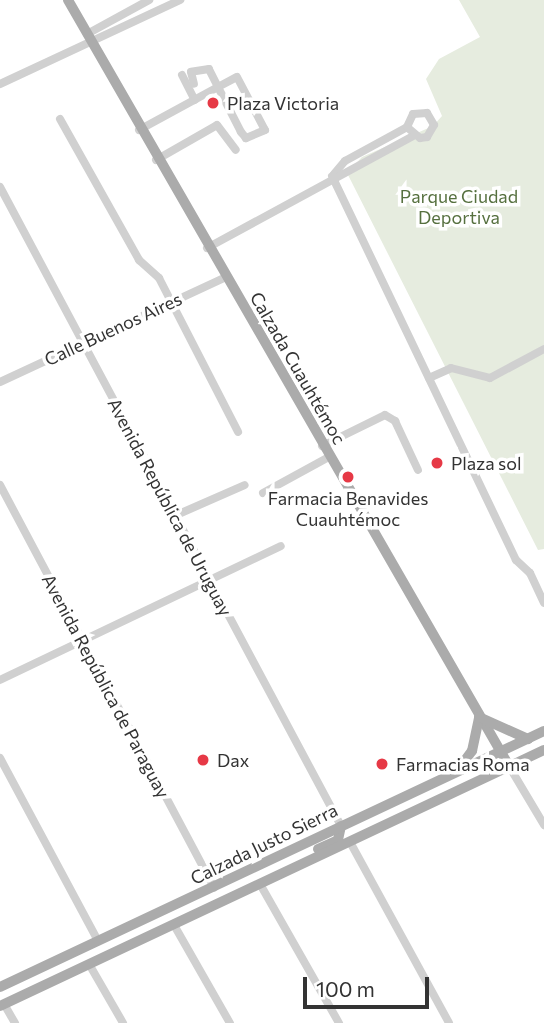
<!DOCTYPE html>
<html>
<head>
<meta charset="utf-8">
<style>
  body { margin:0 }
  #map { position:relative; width:544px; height:1023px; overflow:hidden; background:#fff; font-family:Commissioner,sans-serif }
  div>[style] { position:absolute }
  .green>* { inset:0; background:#e6ecdf }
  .minor>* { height:8px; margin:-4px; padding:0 4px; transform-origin:4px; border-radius:4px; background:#d0d0d0 }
  .major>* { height:10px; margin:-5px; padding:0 5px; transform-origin:5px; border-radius:5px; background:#ababab }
  .dots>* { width:19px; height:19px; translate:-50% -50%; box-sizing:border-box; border:4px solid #fff; border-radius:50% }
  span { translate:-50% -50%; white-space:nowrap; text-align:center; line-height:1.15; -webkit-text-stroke:7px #fff; paint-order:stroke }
  .poi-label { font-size:18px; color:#333 }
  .left { translate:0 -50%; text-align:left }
  .park-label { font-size:18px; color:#56703f }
  .street-label { font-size:18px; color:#333 }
  .scale { position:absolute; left:303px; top:977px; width:126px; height:32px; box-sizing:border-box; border:4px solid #333; border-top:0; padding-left:9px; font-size:21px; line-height:24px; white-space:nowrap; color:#333; -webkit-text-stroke:5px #fff; paint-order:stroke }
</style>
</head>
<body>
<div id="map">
  <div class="green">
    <div style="clip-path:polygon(459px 0,544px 0,544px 549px,538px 550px,347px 173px,362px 157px,433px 126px,442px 116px,426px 79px,439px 59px,480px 37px)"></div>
  </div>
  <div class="minor">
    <div style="left:87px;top:34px;width:71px;rotate:-28.7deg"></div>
    <div style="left:182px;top:75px;width:28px;rotate:63deg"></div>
    <div style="left:0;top:84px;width:199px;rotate:-25deg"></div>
    <div style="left:60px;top:119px;width:162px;rotate:60.7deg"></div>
    <div style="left:139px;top:260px;width:27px;rotate:42deg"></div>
    <div style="left:159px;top:278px;width:173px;rotate:62.8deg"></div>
    <div style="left:139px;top:130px;width:90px;rotate:-28.6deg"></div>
    <div style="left:218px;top:87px;width:21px;rotate:-28deg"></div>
    <div style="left:237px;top:77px;width:60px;rotate:62.2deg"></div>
    <div style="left:265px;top:130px;width:21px;rotate:157deg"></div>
    <div style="left:246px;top:138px;width:8px;rotate:-130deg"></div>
    <div style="left:241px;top:132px;width:51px;rotate:-117.1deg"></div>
    <div style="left:218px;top:87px;width:20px;rotate:-117deg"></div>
    <div style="left:209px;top:69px;width:18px;rotate:171deg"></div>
    <div style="left:191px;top:72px;width:12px;rotate:76deg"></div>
    <div style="left:156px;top:160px;width:70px;rotate:-29.8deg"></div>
    <div style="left:217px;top:125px;width:31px;rotate:53deg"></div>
    <div style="left:334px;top:174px;width:17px;rotate:-50deg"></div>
    <div style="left:345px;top:161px;width:71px;rotate:-28.7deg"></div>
    <div style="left:407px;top:127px;width:14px;rotate:-65deg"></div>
    <div style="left:413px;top:114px;width:14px;rotate:-4deg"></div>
    <div style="left:427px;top:113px;width:14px;rotate:60deg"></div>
    <div style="left:434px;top:125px;width:14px;rotate:120deg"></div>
    <div style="left:427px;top:137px;width:7px;rotate:172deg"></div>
    <div style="left:420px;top:138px;width:17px;rotate:-140deg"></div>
    <div style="left:332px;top:176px;width:426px;rotate:64.4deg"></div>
    <div style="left:516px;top:560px;width:19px;rotate:43deg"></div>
    <div style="left:530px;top:573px;width:33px;rotate:65deg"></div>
    <div style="left:0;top:187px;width:724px;rotate:61.91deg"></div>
    <div style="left:207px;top:248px;width:234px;rotate:-28.5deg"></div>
    <div style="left:429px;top:378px;width:24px;rotate:-24deg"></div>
    <div style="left:451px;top:368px;width:40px;rotate:14.4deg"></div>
    <div style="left:490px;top:378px;width:61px;rotate:-28.2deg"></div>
    <div style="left:0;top:382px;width:249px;rotate:-24.9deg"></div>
    <div style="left:322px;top:446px;width:70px;rotate:-26.2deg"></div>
    <div style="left:385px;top:415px;width:12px;rotate:31deg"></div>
    <div style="left:395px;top:421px;width:54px;rotate:64.9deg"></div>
    <div style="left:0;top:485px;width:456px;rotate:62deg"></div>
    <div style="left:263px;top:493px;width:75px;rotate:-28.6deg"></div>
    <div style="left:174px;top:516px;width:77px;rotate:-23.6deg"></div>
    <div style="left:0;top:680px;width:311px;rotate:-25.5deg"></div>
    <div style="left:0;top:758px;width:208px;rotate:61.8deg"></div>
    <div style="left:509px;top:766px;width:69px;rotate:59.3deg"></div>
    <div style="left:350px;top:842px;width:206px;rotate:61.3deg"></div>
    <div style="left:260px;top:884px;width:160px;rotate:60.4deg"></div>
    <div style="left:174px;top:925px;width:113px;rotate:60.3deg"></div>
    <div style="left:89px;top:964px;width:68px;rotate:60deg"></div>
    <div style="left:4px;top:1004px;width:22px;rotate:60deg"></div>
  </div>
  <div class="major">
    <div style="left:68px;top:0;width:884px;rotate:60.07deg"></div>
    <div style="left:458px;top:770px;width:24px;rotate:-54deg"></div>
    <div style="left:472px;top:751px;width:35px;rotate:-78deg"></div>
    <div style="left:479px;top:717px;width:54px;rotate:24.2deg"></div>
    <div style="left:318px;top:849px;width:22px;rotate:-24deg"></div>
    <div style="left:338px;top:840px;width:14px;rotate:-78deg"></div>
    <div style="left:0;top:987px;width:601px;rotate:-25.2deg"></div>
    <div style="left:0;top:1006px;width:601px;rotate:-25.2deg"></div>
  </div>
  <div class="dots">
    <div style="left:213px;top:103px;background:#e63946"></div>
    <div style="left:437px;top:463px;background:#e63946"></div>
    <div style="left:348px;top:477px;background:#e63946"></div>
    <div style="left:203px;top:760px;background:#e63946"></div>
    <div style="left:382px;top:764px;background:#e63946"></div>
  </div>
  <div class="poi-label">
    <span class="left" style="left:227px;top:103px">Plaza Victoria</span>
    <span class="left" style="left:451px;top:463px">Plaza sol</span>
    <span style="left:348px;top:509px">Farmacia Benavides<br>Cuauhtémoc</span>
    <span class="left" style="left:217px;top:760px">Dax</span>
    <span class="left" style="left:396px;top:764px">Farmacias Roma</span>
  </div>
  <div class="park-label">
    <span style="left:459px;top:207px">Parque Ciudad<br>Deportiva</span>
  </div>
  <div class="street-label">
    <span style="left:113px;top:329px;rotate:-25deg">Calle Buenos Aires</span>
    <span style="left:298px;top:368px;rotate:60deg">Calzada Cuauhtémoc</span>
    <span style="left:170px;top:507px;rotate:62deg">Avenida República de Uruguay</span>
    <span style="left:106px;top:686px;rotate:62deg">Avenida República de Paraguay</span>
    <span style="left:264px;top:844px;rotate:-26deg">Calzada Justo Sierra</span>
  </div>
  <div class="scale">100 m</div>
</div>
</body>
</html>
